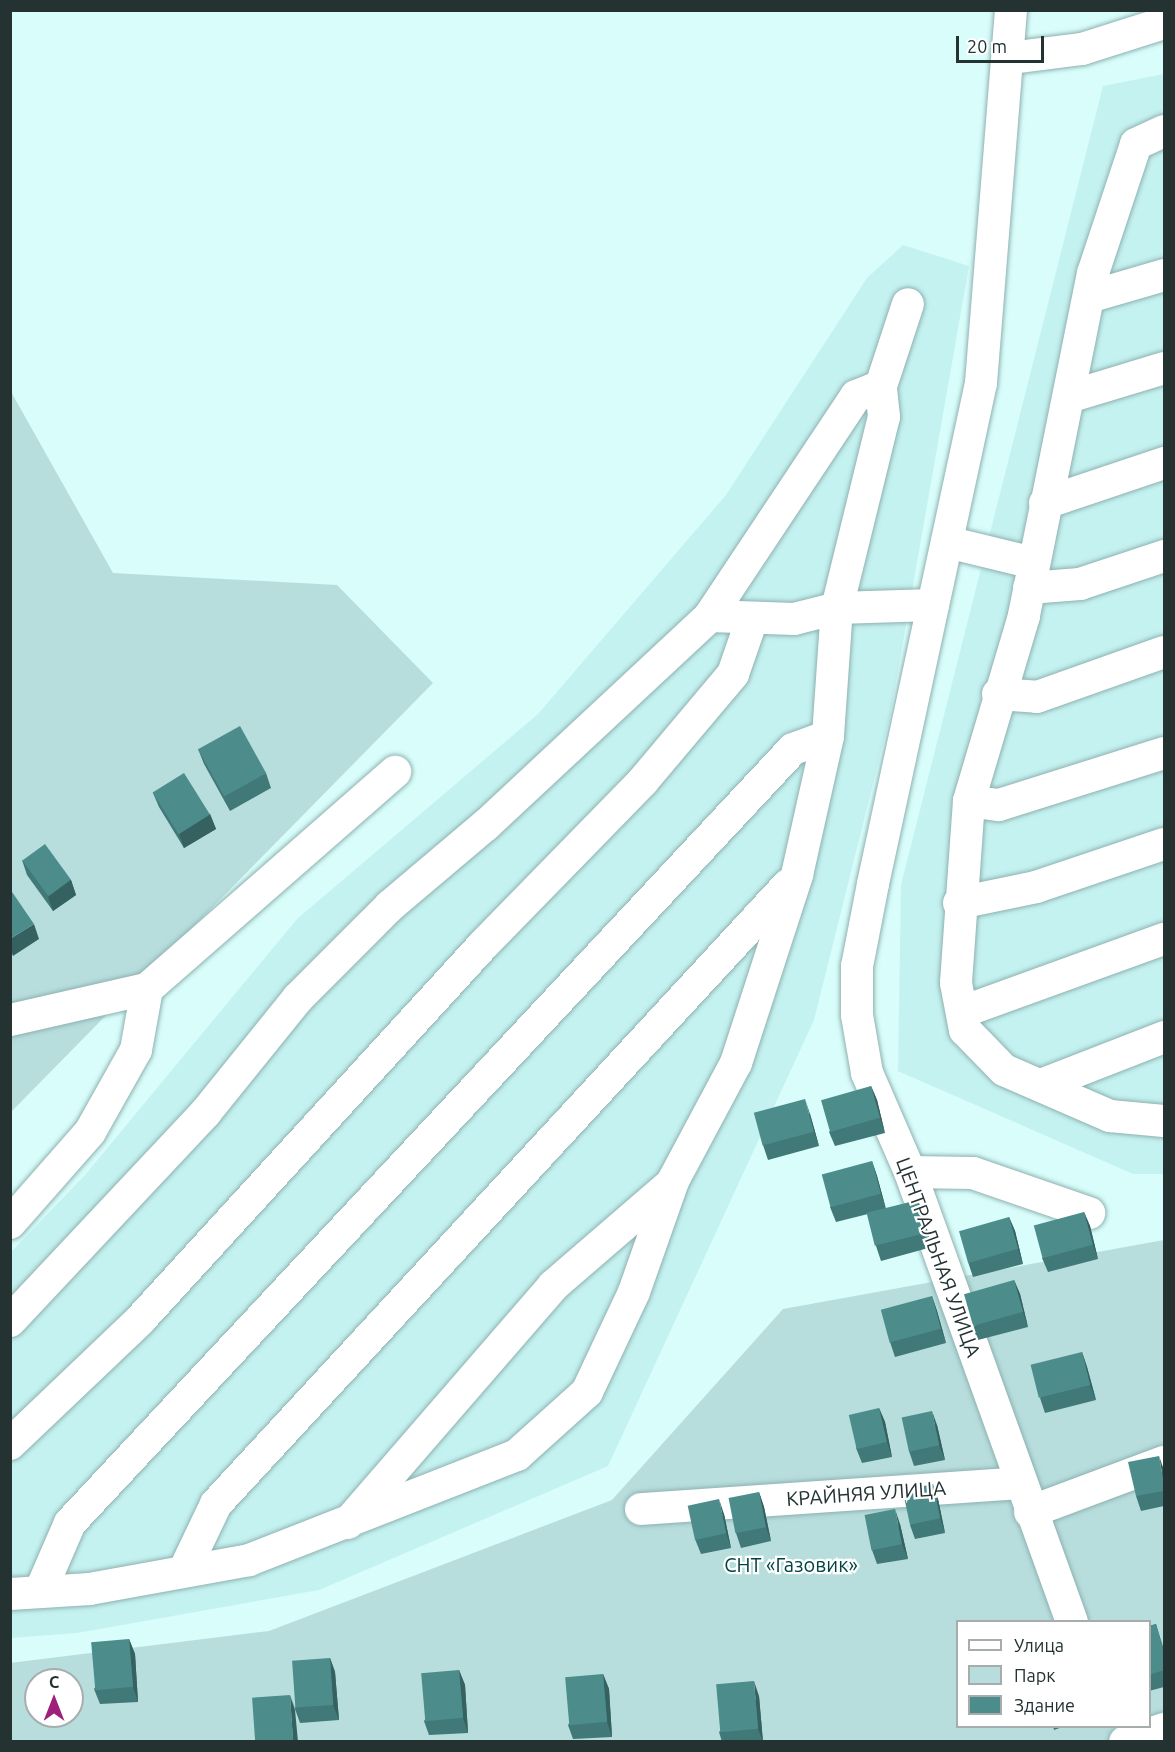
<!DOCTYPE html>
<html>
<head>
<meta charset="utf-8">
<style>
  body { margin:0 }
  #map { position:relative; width:1175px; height:1752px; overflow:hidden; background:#d8fdfb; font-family:Ubuntu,sans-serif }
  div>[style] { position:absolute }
  .built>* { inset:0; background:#c4f2f0 }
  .green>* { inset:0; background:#b7dedd }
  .roads { filter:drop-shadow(0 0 2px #8eb1b0) drop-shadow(0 0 2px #8eb1b0) }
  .minor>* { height:32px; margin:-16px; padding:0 16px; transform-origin:16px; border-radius:16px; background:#fff }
  .wall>* { inset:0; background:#417878 }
  .shaded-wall>* { inset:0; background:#356261 }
  .building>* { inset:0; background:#4c8c8b; transform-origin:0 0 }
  span { translate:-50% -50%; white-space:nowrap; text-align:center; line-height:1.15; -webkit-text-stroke:4.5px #fff; paint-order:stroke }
  .street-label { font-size:20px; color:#243232 }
  .park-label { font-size:20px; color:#024242 }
  .frame { position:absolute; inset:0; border:12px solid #243232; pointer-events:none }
  .legend { position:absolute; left:956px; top:1620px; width:195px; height:108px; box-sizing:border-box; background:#fff; border:2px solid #a7adad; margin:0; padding:8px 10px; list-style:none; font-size:18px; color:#243232 }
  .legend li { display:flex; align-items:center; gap:12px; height:30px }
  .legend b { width:30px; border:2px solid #a7adad }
  .north { position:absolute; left:24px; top:1668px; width:60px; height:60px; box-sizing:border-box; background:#fff; border:2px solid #a7adad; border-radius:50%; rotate:0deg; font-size:16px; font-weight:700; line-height:24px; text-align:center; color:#243232 }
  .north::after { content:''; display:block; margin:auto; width:21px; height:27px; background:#9d2178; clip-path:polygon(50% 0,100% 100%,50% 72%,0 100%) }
  .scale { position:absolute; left:956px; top:36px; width:88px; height:27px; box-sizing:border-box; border:3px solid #243232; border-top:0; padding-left:8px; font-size:18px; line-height:21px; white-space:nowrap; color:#243232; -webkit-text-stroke:4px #fff; paint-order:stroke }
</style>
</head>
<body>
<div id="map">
  <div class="built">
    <div style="clip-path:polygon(1164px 74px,1164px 1174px,1133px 1174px,898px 1071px,901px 885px,1103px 86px)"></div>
    <div style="clip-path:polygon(903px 245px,969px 266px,890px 716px,814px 1020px,608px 1466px,319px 1590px,77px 1633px,11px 1638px,10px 1253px,85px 1175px,297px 919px,538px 714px,726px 495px,867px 278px)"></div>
  </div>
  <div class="green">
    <div style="clip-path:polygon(10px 390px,113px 573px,337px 585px,433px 683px,11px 1112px)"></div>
    <div style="clip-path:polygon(evenodd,1164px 1240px,1164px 1741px,11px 1741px,10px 1663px,269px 1631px,612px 1500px,783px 1309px,1164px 1240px,958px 1622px,1150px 1622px,1150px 1726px,958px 1726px,958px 1622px,1164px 1240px,36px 1680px,72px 1680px,72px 1716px,36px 1716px,36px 1680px)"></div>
  </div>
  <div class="roads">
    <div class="minor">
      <div style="left:1011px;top:10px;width:374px;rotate:94.6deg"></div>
      <div style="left:981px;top:383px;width:513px;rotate:102.17deg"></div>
      <div style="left:873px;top:884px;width:84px;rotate:101deg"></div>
      <div style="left:857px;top:966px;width:49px;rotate:90deg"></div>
      <div style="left:857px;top:1015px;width:59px;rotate:80.2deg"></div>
      <div style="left:867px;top:1073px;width:108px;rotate:66.5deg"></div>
      <div style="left:910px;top:1172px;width:478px;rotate:70.2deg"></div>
      <div style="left:1010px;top:58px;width:73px;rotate:-7.1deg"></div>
      <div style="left:1082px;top:49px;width:86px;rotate:-17.6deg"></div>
      <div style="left:1164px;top:131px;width:31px;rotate:155deg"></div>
      <div style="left:1136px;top:144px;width:136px;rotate:108.4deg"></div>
      <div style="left:1093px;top:273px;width:350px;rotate:101.4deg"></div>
      <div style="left:1024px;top:616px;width:193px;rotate:106.6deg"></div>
      <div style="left:969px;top:801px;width:182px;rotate:94.1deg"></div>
      <div style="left:956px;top:983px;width:48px;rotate:79.2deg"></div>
      <div style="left:965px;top:1030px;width:56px;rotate:45.7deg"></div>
      <div style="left:1004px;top:1070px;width:116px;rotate:23.5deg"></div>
      <div style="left:1110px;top:1116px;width:54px;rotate:5.3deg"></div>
      <div style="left:1089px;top:297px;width:78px;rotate:-16.3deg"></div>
      <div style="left:881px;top:386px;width:86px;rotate:-71.8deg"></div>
      <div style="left:1072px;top:396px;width:96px;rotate:-16.9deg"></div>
      <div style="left:1045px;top:503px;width:126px;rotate:-18.6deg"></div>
      <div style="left:947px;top:542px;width:89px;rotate:13.6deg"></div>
      <div style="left:1029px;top:588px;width:51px;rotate:-4.5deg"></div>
      <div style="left:1080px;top:584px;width:89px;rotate:-18.4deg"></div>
      <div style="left:998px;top:694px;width:39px;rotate:4deg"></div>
      <div style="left:1037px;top:697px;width:135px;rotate:-19.5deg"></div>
      <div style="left:969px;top:801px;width:30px;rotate:8deg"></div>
      <div style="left:999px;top:805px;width:173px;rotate:-17.5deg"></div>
      <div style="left:959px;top:903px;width:79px;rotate:-11.7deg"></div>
      <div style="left:1036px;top:887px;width:135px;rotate:-18.6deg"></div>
      <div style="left:962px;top:1012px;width:215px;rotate:-19.9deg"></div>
      <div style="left:10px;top:1020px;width:140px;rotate:-12.8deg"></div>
      <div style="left:147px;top:989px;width:330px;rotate:-41.2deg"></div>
      <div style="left:1041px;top:1085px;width:132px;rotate:-21.3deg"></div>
      <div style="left:910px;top:1172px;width:63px;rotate:0.9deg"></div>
      <div style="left:973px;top:1173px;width:123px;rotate:19deg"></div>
      <div style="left:10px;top:1223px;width:121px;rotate:-48.7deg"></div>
      <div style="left:90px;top:1132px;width:94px;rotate:-60.7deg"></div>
      <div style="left:136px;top:1050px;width:62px;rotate:-79.8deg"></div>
      <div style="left:10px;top:1321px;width:287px;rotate:-46.8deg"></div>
      <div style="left:206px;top:1112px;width:146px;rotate:-51.1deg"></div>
      <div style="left:298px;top:998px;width:130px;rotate:-45deg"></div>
      <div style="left:390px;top:906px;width:126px;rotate:-40.2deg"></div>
      <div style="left:486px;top:825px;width:306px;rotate:-43deg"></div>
      <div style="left:710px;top:616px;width:84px;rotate:2deg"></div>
      <div style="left:794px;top:619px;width:44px;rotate:-14.3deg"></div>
      <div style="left:837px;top:608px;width:96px;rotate:-1.8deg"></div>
      <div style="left:10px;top:1444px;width:180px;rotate:-43.6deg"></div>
      <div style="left:140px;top:1320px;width:511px;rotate:-47.54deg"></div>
      <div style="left:485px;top:943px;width:226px;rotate:-45.7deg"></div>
      <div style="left:643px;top:781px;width:140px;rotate:-49.9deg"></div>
      <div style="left:733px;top:674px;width:58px;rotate:-70.9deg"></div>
      <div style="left:641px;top:1509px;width:379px;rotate:-3.9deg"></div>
      <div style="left:1030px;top:1512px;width:143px;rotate:-20.5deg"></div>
      <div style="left:348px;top:1523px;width:313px;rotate:-49.1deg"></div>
      <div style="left:553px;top:1286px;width:156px;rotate:-40.8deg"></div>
      <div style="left:184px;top:1571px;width:74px;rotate:-64.5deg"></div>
      <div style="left:216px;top:1504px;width:843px;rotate:-47.26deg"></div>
      <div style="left:40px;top:1592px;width:75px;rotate:-66.5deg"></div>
      <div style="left:70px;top:1523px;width:1059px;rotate:-46.95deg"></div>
      <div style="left:793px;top:749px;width:37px;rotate:-20deg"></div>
      <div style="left:10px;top:1594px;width:80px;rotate:-3.6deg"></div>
      <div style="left:90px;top:1589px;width:162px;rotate:-10.3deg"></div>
      <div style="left:249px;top:1560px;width:288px;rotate:-21.4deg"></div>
      <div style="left:517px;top:1455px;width:94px;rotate:-42deg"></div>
      <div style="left:587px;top:1392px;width:110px;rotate:-64.8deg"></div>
      <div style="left:634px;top:1292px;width:118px;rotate:-70.6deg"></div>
      <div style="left:673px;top:1181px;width:134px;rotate:-61.9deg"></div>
      <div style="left:736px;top:1063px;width:198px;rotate:-72deg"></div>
      <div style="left:797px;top:875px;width:142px;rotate:-77.4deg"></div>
      <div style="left:828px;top:736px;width:128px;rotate:-86deg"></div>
      <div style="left:837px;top:608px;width:197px;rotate:-76.2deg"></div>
      <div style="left:884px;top:417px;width:31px;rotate:-96deg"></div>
      <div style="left:881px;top:386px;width:27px;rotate:158deg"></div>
      <div style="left:856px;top:396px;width:264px;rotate:123.6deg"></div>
      <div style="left:1125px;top:1742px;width:41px;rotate:-18.4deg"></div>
    </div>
  </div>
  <div class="wall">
    <div style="clip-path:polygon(198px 749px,266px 773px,271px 788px,230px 811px,204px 764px)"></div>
    <div style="clip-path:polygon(153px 793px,210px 814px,216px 829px,184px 848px,159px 807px)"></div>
    <div style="clip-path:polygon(22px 860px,71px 880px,76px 895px,53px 911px,27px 875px)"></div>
    <div style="clip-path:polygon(871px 1086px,877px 1100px,885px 1133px,835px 1146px,829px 1132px)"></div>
    <div style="clip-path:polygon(810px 1114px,819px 1146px,768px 1160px,763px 1145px)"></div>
    <div style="clip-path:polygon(872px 1161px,877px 1176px,886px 1209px,918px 1200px,923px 1215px,932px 1247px,881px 1261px,876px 1246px,868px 1214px,836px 1222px,830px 1207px)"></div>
    <div style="clip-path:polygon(1084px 1212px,1090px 1226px,1098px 1259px,1048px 1272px,1042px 1258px)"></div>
    <div style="clip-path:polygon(1009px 1217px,1015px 1231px,1023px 1264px,973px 1277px,968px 1262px)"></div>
    <div style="clip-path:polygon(1014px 1280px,1020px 1294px,1028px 1327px,978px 1340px,972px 1326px)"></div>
    <div style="clip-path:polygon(932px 1296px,937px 1311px,946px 1343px,895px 1357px,890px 1342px)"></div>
    <div style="clip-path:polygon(1082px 1352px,1087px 1367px,1096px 1400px,1045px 1413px,1040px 1398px)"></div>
    <div style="clip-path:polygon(879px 1408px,885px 1422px,892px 1457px,862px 1463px,856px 1448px)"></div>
    <div style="clip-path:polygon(937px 1425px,945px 1460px,914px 1466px,909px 1451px)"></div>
    <div style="clip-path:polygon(1164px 1470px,1164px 1506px,1141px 1511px,1136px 1496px)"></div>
    <div style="clip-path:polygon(759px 1492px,764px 1507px,771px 1541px,741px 1548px,736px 1533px)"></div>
    <div style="clip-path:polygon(938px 1499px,945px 1533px,915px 1539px,910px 1525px)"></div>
    <div style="clip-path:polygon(724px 1514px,731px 1548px,701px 1554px,695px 1539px)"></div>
    <div style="clip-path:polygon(900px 1524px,908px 1559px,877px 1564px,872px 1550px)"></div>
    <div style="clip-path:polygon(1156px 1624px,1164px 1650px,1164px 1687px,1149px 1691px,1149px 1626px)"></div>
    <div style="clip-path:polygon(129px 1639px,135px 1654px,138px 1702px,100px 1704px,94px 1689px)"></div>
    <div style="clip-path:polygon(330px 1658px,335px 1672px,339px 1720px,300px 1723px,290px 1695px,295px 1708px)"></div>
    <div style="clip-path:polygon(459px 1670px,465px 1685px,468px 1733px,429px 1735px,424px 1721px)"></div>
    <div style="clip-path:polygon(603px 1674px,609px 1689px,612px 1737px,573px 1739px,568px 1725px)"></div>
    <div style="clip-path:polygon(759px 1696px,763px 1742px,722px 1742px,719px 1732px)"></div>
    <div style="clip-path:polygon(1053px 1726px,1065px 1726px,1054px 1730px)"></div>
  </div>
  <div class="shaded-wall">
    <div style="clip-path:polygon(210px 814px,216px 829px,184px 848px,179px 834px)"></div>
    <div style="clip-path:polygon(71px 880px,76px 895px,53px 911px,48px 897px)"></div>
    <div style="clip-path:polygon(34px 924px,39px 939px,13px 956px,10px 948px,10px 939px)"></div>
    <div style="clip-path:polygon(871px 1086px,877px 1100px,885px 1133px,880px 1118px)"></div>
    <div style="clip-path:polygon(805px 1099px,810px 1114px,819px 1146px,814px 1132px)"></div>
    <div style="clip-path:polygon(872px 1161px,877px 1176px,886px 1209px,881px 1194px)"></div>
    <div style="clip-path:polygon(918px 1200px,923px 1215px,932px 1247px,926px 1233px)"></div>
    <div style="clip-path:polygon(1084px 1212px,1090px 1226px,1098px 1259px,1093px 1245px)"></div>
    <div style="clip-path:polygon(1009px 1217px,1015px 1231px,1023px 1264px,1018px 1249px)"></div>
    <div style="clip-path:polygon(1014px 1280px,1020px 1294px,1028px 1327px,1023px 1312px)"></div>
    <div style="clip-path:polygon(932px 1296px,937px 1311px,946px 1343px,941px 1329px)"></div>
    <div style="clip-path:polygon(1082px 1352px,1087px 1367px,1096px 1400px,1090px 1385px)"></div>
    <div style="clip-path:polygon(879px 1408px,885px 1422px,892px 1457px,887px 1442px)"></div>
    <div style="clip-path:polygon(932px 1411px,937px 1425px,945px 1460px,939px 1445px)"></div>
    <div style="clip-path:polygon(1159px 1456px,1164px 1470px,1164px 1484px)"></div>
    <div style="clip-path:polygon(933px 1484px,938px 1499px,945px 1533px,940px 1518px)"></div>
    <div style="clip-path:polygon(759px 1492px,764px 1507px,771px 1541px,766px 1527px)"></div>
    <div style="clip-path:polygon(719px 1499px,724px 1514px,731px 1548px,726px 1533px)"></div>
    <div style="clip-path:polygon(895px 1509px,900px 1524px,908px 1559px,902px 1544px)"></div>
    <div style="clip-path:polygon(129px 1639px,135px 1654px,138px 1702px,133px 1687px)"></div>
    <div style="clip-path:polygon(330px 1658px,335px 1672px,339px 1720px,333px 1705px)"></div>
    <div style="clip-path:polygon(459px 1670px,465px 1685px,468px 1733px,463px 1718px)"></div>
    <div style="clip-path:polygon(603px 1674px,609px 1689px,612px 1737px,607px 1722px)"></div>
    <div style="clip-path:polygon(754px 1681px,759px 1696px,763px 1742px,758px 1729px)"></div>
    <div style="clip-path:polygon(290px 1695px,295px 1710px,298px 1742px,293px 1742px)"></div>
  </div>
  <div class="building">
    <div style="left:240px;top:726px;width:54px;height:48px;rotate:61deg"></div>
    <div style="left:184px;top:773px;width:49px;height:37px;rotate:58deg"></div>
    <div style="left:45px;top:844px;width:44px;height:28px;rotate:54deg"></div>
    <div style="clip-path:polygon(10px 889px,34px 924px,10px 939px)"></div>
    <div style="left:871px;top:1086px;width:33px;height:52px;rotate:74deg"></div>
    <div style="left:805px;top:1099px;width:34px;height:53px;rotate:75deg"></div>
    <div style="left:872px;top:1161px;width:34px;height:52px;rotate:75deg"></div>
    <div style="left:918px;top:1200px;width:34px;height:53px;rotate:76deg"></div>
    <div style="left:1084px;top:1212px;width:34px;height:52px;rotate:75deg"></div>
    <div style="left:1009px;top:1217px;width:33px;height:52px;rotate:74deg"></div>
    <div style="left:1014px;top:1280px;width:33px;height:52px;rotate:74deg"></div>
    <div style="left:932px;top:1296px;width:34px;height:53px;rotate:75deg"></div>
    <div style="left:1082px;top:1352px;width:34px;height:53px;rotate:76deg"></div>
    <div style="left:879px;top:1408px;width:35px;height:31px;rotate:77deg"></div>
    <div style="left:932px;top:1411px;width:35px;height:31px;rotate:78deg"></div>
    <div style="clip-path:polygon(1159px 1456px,1164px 1484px,1164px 1491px,1136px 1496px,1128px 1462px)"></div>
    <div style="left:933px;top:1484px;width:35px;height:31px;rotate:78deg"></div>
    <div style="left:759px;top:1492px;width:36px;height:31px;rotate:79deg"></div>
    <div style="left:719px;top:1499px;width:35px;height:32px;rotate:78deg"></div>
    <div style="left:895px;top:1509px;width:36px;height:31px;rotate:79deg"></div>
    <div style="clip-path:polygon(1156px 1624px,1164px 1653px,1164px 1670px,1149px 1675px,1149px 1626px)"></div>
    <div style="left:129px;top:1639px;width:48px;height:38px;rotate:85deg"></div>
    <div style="left:330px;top:1658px;width:47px;height:38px;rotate:86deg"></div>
    <div style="left:459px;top:1670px;width:48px;height:38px;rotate:85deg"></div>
    <div style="left:603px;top:1674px;width:48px;height:38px;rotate:85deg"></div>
    <div style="left:754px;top:1681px;width:48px;height:38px;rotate:85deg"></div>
    <div style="left:290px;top:1695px;width:47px;height:38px;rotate:86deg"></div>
  </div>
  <div class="street-label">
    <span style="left:939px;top:1257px;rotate:70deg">ЦЕНТРАЛЬНАЯ УЛИЦА</span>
    <span style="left:866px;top:1493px;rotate:-4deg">КРАЙНЯЯ УЛИЦА</span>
  </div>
  <div class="park-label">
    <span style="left:791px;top:1564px">СНТ «Газовик»</span>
  </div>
  <div class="frame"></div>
  <ul class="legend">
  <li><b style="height:8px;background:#fff"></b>Улица</li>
  <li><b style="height:16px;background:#b7dedd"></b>Парк</li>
  <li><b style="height:16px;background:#4c8c8b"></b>Здание</li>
  </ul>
  <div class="north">С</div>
  <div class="scale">20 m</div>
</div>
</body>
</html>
